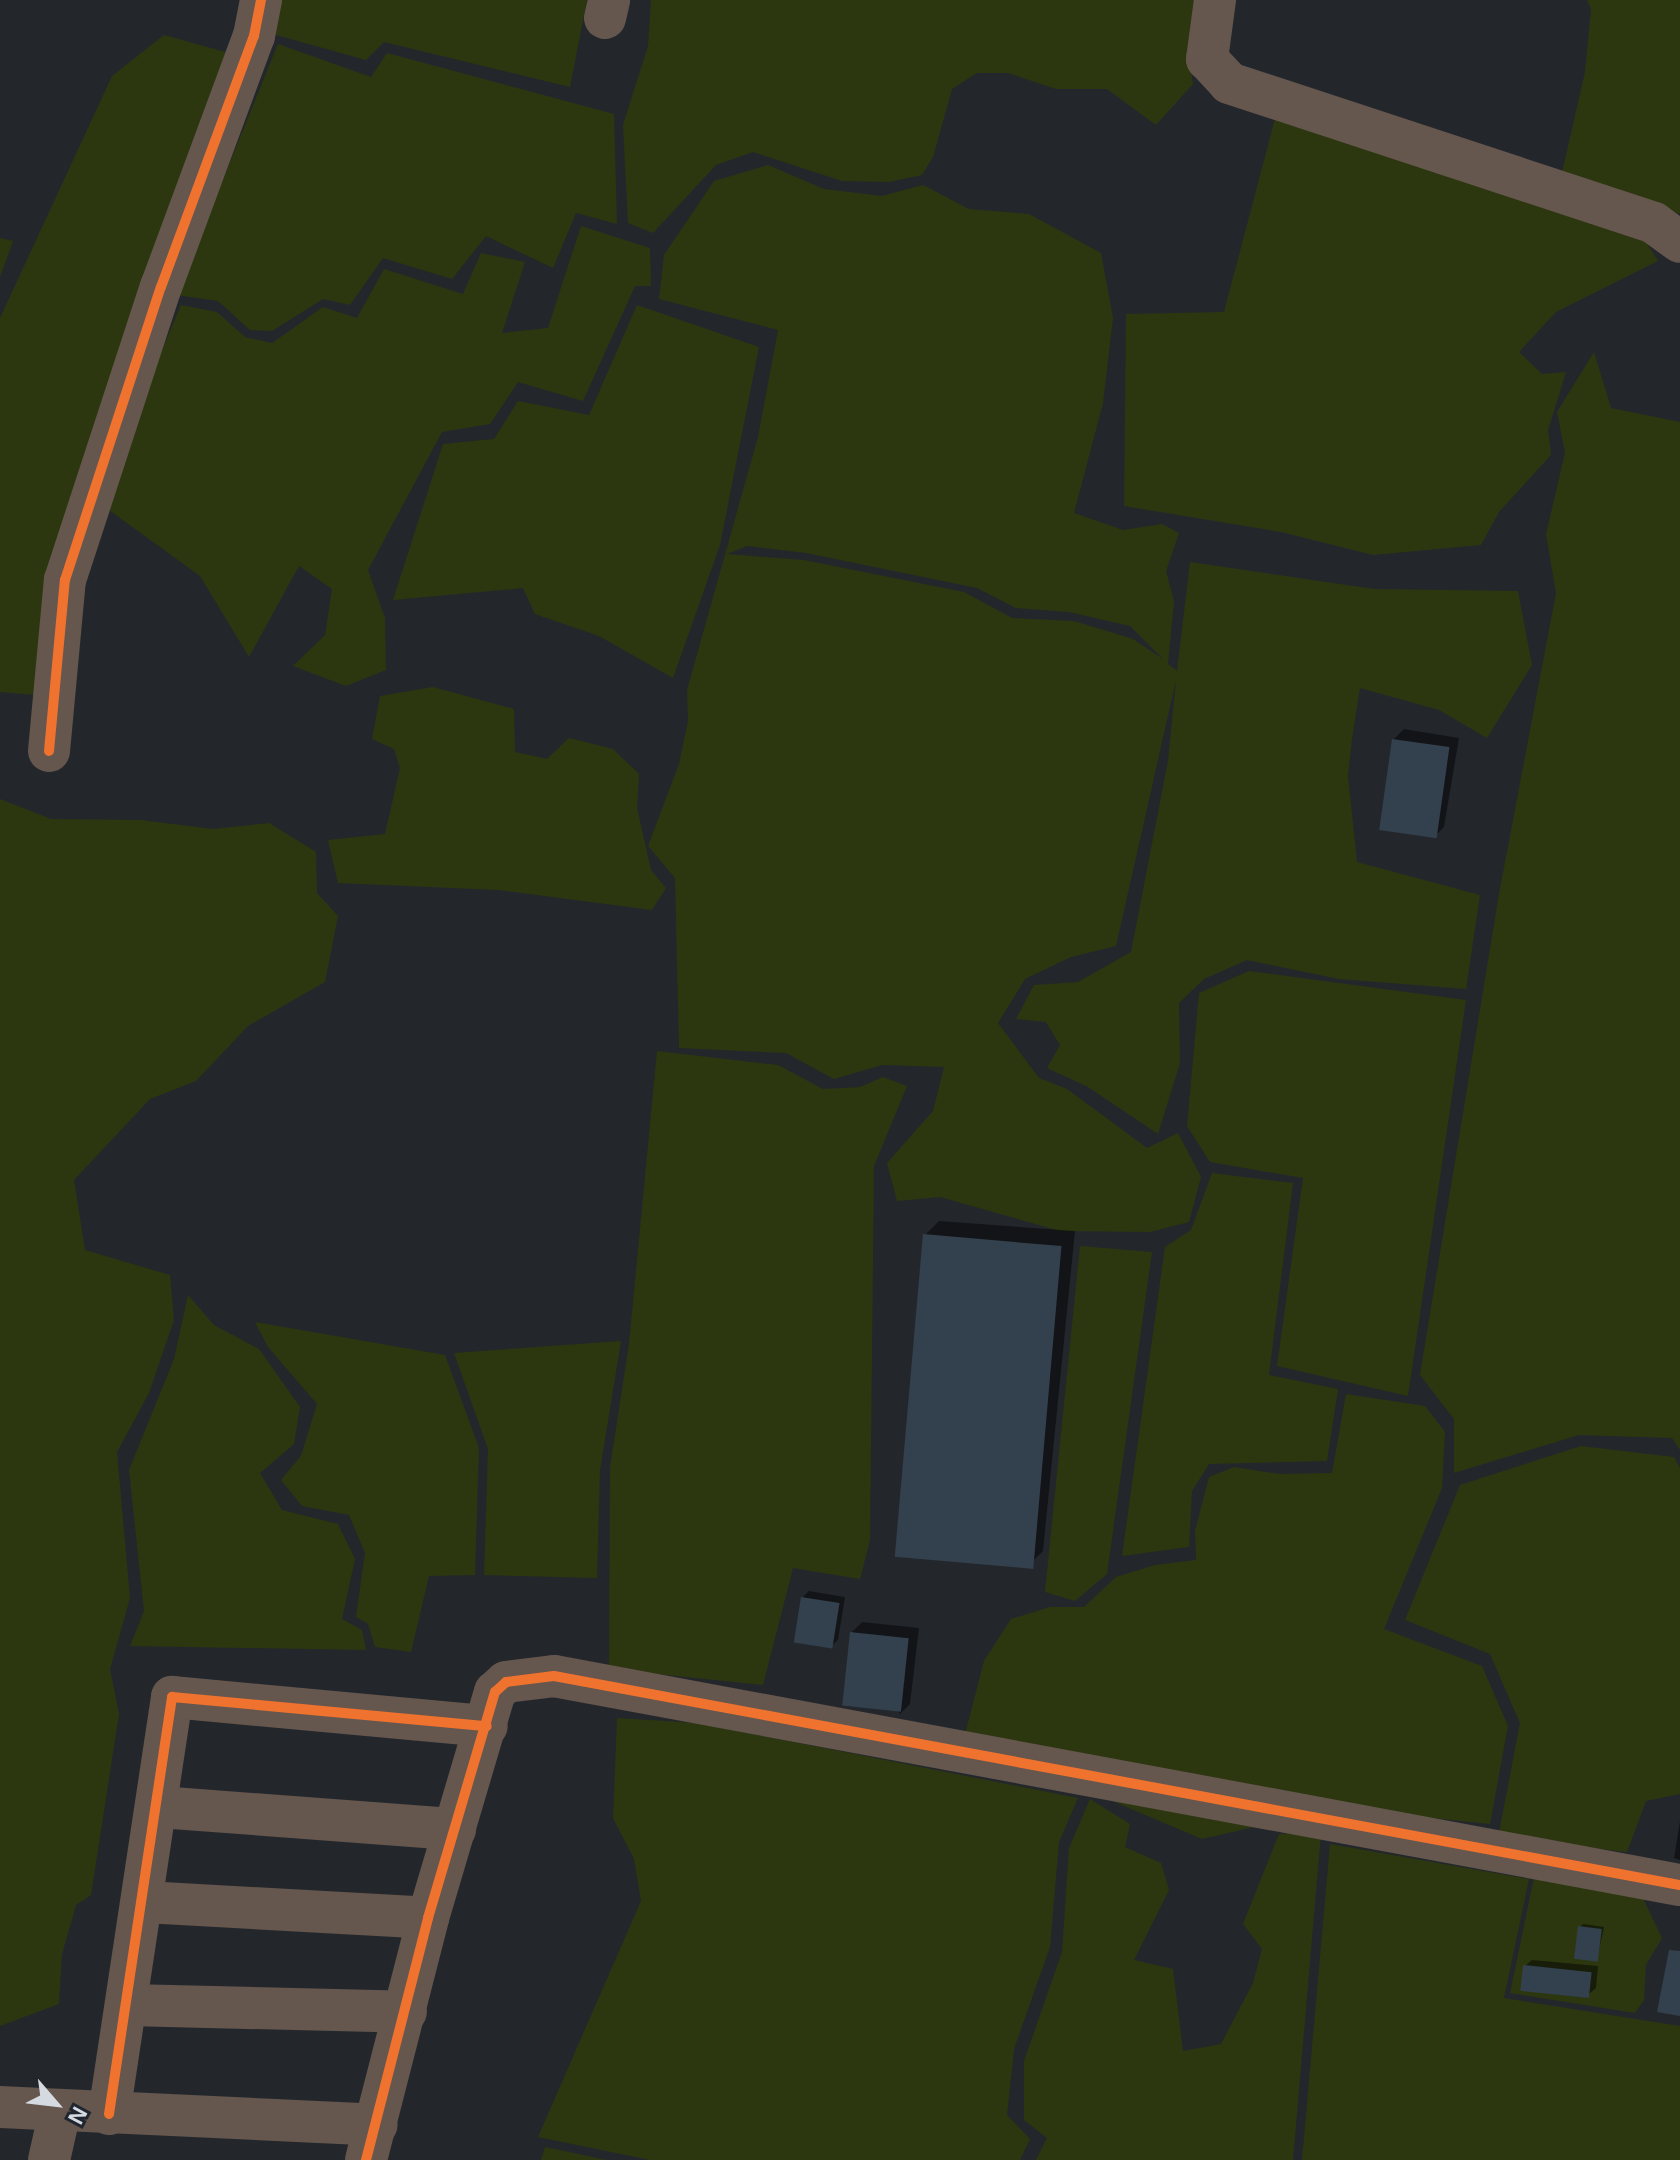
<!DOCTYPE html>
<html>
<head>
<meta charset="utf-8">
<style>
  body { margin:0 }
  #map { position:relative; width:1680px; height:2160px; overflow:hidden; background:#23272c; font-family:Arial,sans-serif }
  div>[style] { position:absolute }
  .green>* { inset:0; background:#2c370f }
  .shadow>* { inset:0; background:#0007 }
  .building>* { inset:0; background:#33404e; transform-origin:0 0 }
  .minor>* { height:42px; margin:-21px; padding:0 21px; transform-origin:21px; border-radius:21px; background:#65564e }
  .cycleway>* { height:10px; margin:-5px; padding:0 5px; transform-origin:5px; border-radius:5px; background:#ef722f }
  span { translate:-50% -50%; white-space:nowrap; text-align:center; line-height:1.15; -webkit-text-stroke:8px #1f2630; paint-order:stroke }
  .north { position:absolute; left:16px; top:2064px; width:80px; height:80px; -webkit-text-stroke:6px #1f2630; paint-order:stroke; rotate:118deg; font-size:22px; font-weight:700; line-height:32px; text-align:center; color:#d5d9e0 }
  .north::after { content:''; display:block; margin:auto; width:28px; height:36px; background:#d5d9e0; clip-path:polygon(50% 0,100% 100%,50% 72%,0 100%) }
</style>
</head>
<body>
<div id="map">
  <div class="green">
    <div style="clip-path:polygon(275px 0,587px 0,570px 87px,384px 42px,366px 60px,269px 33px)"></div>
    <div style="clip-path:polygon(651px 0,1201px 0,1189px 59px,1193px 84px,1156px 125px,1107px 89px,1056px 89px,1008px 73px,977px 73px,952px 89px,933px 157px,922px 175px,889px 182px,842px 181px,753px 152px,716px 165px,653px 233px,628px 223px,623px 125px,648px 46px)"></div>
    <div style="clip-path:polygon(1587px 0,1680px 0,1680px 214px,1561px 177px,1585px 72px,1591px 9px)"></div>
    <div style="clip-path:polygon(164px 35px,229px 53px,35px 695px,0 692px,0 318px,112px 76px)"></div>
    <div style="clip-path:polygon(278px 44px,371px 77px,387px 53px,614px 114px,617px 224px,576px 213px,553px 268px,486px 236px,452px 279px,383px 258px,350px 305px,323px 299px,272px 331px,250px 330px,218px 301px,176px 295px)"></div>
    <div style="clip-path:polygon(1276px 115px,1641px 234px,1658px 261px,1556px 312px,1519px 352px,1542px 374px,1566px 372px,1548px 430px,1551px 455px,1499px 512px,1481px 545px,1373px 555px,1281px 532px,1124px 506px,1126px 314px,1224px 312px)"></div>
    <div style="clip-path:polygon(evenodd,768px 165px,824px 189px,882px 196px,923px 185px,969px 209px,1029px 214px,1101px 253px,1113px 318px,1103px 403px,1074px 513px,1123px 530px,1162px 524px,1179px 533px,1166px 571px,1174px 601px,1168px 664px,1177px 671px,1190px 562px,1374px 589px,1518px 591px,1532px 665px,1487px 738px,1439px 710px,1360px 688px,1352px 739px,1348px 776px,1357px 862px,1480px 895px,1466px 989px,1339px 979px,1247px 960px,1204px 979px,1179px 1003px,1180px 1063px,1158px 1134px,1088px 1087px,1047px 1068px,1060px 1045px,1046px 1022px,1016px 1019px,1034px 985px,1078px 982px,1131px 952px,1168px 761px,1176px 680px,1116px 946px,1071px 957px,1025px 979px,998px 1023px,1039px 1078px,1067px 1089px,1147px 1148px,1178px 1133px,1201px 1177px,1189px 1222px,1150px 1232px,1060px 1231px,940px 1197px,897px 1201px,887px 1163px,933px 1111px,944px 1067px,882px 1065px,834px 1079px,786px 1053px,679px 1048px,675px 878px,648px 846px,679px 764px,688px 721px,687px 690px,758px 437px,778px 330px,659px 299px,664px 255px,714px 181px,768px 165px,747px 546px,806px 553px,977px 588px,1016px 608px,1069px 612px,1130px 626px,1163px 659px,1133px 639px,1074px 621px,1012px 618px,964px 592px,804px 560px,727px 554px,747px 546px)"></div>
    <div style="clip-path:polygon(581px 226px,650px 248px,651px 286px,635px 286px,583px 401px,518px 382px,490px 424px,442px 432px,368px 570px,385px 618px,386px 670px,346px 686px,293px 666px,325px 635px,332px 589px,299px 566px,249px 657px,200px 576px,98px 502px,181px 305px,217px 312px,245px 337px,272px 343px,323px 307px,357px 318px,384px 269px,463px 294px,481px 253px,525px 262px,502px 333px,548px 328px)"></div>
    <div style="clip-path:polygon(0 238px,13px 241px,0 277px)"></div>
    <div style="clip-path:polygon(637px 305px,759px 347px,720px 545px,673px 678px,599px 636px,535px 614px,523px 588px,393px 600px,443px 444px,494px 439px,518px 401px,589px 415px)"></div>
    <div style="clip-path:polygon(1594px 352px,1611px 408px,1680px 422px,1680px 1450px,1672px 1438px,1579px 1435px,1454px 1473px,1454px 1419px,1420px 1375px,1499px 894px,1556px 593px,1546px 534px,1565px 453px,1557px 412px)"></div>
    <div style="clip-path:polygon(433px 687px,514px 709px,515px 752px,547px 759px,569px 738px,613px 749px,639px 774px,637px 808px,651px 870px,666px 888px,652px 910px,499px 890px,338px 883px,328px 840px,385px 834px,400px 768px,394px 749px,372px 739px,380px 696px)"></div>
    <div style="clip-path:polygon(0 799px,51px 819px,140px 820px,213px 829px,269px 823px,316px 852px,317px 893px,338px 916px,325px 982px,248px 1026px,196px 1081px,150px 1099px,74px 1180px,85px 1250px,170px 1275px,174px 1320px,149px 1393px,117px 1452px,130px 1598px,110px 1669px,119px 1714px,91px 1895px,76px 1905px,62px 1954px,59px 2004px,0 2026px)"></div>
    <div style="clip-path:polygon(1249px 971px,1466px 1000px,1408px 1396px,1277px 1366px,1303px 1178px,1210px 1162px,1187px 1126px,1199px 993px)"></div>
    <div style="clip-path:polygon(657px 1051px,778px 1065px,823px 1089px,860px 1087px,883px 1077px,907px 1086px,874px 1166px,870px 1540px,860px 1579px,793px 1568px,763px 1685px,609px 1669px,610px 1467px,629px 1344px)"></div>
    <div style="clip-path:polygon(1212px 1173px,1293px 1183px,1269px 1375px,1338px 1389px,1327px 1461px,1209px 1464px,1192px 1491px,1189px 1547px,1122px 1556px,1165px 1247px,1191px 1230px)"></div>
    <div style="clip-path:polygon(1080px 1246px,1152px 1252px,1107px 1574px,1075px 1601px,1045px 1592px)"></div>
    <div style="clip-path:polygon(188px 1295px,214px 1325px,259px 1349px,300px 1407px,294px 1444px,260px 1473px,282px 1510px,338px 1524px,355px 1559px,342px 1619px,362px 1630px,366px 1650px,130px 1646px,144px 1611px,129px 1470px,174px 1359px)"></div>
    <div style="clip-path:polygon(255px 1322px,445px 1355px,479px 1448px,475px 1575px,429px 1576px,411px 1652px,375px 1647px,368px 1624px,356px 1617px,365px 1553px,349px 1515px,302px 1506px,281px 1480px,301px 1456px,317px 1404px,268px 1347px)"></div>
    <div style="clip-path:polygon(621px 1341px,600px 1470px,597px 1578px,484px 1575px,488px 1449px,454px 1353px)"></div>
    <div style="clip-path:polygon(1346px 1394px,1425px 1406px,1445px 1432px,1442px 1488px,1384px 1629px,1482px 1666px,1508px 1726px,1490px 1824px,1335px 1808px,1202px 1839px,964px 1738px,984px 1661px,1011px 1619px,1050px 1607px,1084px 1607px,1116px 1577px,1155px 1565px,1196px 1560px,1195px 1531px,1209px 1477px,1234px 1467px,1279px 1474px,1332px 1473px)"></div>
    <div style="clip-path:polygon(1581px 1446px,1674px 1457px,1680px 1468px,1680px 1794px,1646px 1801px,1627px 1852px,1498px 1838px,1520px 1723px,1490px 1654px,1405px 1620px,1460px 1485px)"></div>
    <div style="clip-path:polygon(617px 1718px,697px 1723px,1078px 1798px,1059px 1842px,1050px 1947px,1014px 2049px,1007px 2115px,1030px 2139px,1020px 2160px,650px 2160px,538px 2137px,641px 1901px,634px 1859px,613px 1818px)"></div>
    <div style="clip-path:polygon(1090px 1799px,1130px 1824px,1125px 1847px,1161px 1863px,1169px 1890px,1134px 1960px,1173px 1969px,1183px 2051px,1221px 2044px,1253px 1983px,1262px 1949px,1243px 1924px,1279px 1834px,1321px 1833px,1293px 2160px,1036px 2160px,1047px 2138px,1024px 2120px,1024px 2061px,1062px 1952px,1069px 1848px)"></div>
    <div style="clip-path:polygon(1330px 1844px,1529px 1879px,1504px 1998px,1680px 2026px,1680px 2160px,1302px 2160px)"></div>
    <div style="clip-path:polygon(1535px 1873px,1638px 1888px,1662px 1938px,1646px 1965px,1644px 2000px,1635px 2013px,1510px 1993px)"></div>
    <div style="clip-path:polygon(545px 2147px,607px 2160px,541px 2160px)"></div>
  </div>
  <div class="shadow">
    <div style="clip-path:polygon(1404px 729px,1459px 738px,1444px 827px,1434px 837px,1394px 739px)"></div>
    <div style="clip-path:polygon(939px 1221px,1075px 1231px,1043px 1551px,1029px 1565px,925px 1235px)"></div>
    <div style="clip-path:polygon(809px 1591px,845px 1597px,838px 1640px,831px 1646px,802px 1598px)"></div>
    <div style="clip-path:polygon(862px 1622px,919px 1628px,910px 1704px,900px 1714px,852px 1632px)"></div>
    <div style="clip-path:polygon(1680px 1821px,1680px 1860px,1674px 1858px)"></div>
    <div style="clip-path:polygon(1583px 1924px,1604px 1927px,1597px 1959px,1580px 1927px)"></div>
    <div style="clip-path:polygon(1532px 1960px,1598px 1966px,1596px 1988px,1589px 1994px,1525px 1966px)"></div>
  </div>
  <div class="building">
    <div style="left:1392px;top:739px;width:58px;height:92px;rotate:8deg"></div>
    <div style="left:923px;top:1234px;width:139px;height:324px;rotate:5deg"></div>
    <div style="left:801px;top:1597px;width:39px;height:46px;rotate:9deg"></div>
    <div style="left:850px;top:1632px;width:59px;height:74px;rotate:6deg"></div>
    <div style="left:1578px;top:1926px;width:24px;height:33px;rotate:7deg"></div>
    <div style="clip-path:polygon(1669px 1950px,1680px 1951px,1680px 2016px,1657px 2012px)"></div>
    <div style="left:1523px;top:1965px;width:69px;height:26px;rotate:6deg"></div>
  </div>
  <div class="minor">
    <div style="left:1215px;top:0;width:60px;rotate:97.7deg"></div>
    <div style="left:1207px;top:59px;width:33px;rotate:47deg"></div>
    <div style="left:1229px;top:83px;width:447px;rotate:18.2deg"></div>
    <div style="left:1654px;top:223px;width:32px;rotate:36deg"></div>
    <div style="left:605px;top:18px;width:18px;rotate:-77deg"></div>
    <div style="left:49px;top:751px;width:172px;rotate:-84.7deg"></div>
    <div style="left:65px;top:580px;width:308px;rotate:-71.9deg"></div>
    <div style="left:161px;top:287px;width:268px;rotate:-69.7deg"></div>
    <div style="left:254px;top:36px;width:37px;rotate:-79deg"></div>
    <div style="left:159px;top:1807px;width:297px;rotate:4.3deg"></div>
    <div style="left:145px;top:1902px;width:283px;rotate:3.2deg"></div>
    <div style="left:128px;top:2005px;width:278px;rotate:1.4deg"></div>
    <div style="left:0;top:2107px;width:377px;rotate:2.7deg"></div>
    <div style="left:109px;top:2114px;width:422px;rotate:-81.4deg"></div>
    <div style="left:172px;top:1697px;width:316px;rotate:5.3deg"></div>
    <div style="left:49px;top:2160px;width:50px;rotate:-77.3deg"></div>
    <div style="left:366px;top:2160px;width:250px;rotate:-75.6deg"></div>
    <div style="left:428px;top:1918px;width:236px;rotate:-73.5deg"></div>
    <div style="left:495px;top:1692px;width:15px;rotate:-42deg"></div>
    <div style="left:506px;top:1682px;width:48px;rotate:-7.1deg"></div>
    <div style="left:554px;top:1676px;width:1145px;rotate:10.52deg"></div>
  </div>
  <div class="cycleway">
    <div style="left:49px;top:751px;width:172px;rotate:-84.7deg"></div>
    <div style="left:65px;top:580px;width:308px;rotate:-71.9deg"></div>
    <div style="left:161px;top:287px;width:268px;rotate:-69.7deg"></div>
    <div style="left:254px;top:36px;width:37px;rotate:-79deg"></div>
    <div style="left:109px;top:2114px;width:422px;rotate:-81.4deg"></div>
    <div style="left:172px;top:1697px;width:316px;rotate:5.3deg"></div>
    <div style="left:366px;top:2160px;width:250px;rotate:-75.6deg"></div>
    <div style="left:428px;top:1918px;width:236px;rotate:-73.5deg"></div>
    <div style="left:495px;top:1692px;width:15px;rotate:-42deg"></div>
    <div style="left:506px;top:1682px;width:48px;rotate:-7.1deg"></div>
    <div style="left:554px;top:1676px;width:1145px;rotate:10.52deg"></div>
  </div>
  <div class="north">N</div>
</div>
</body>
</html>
